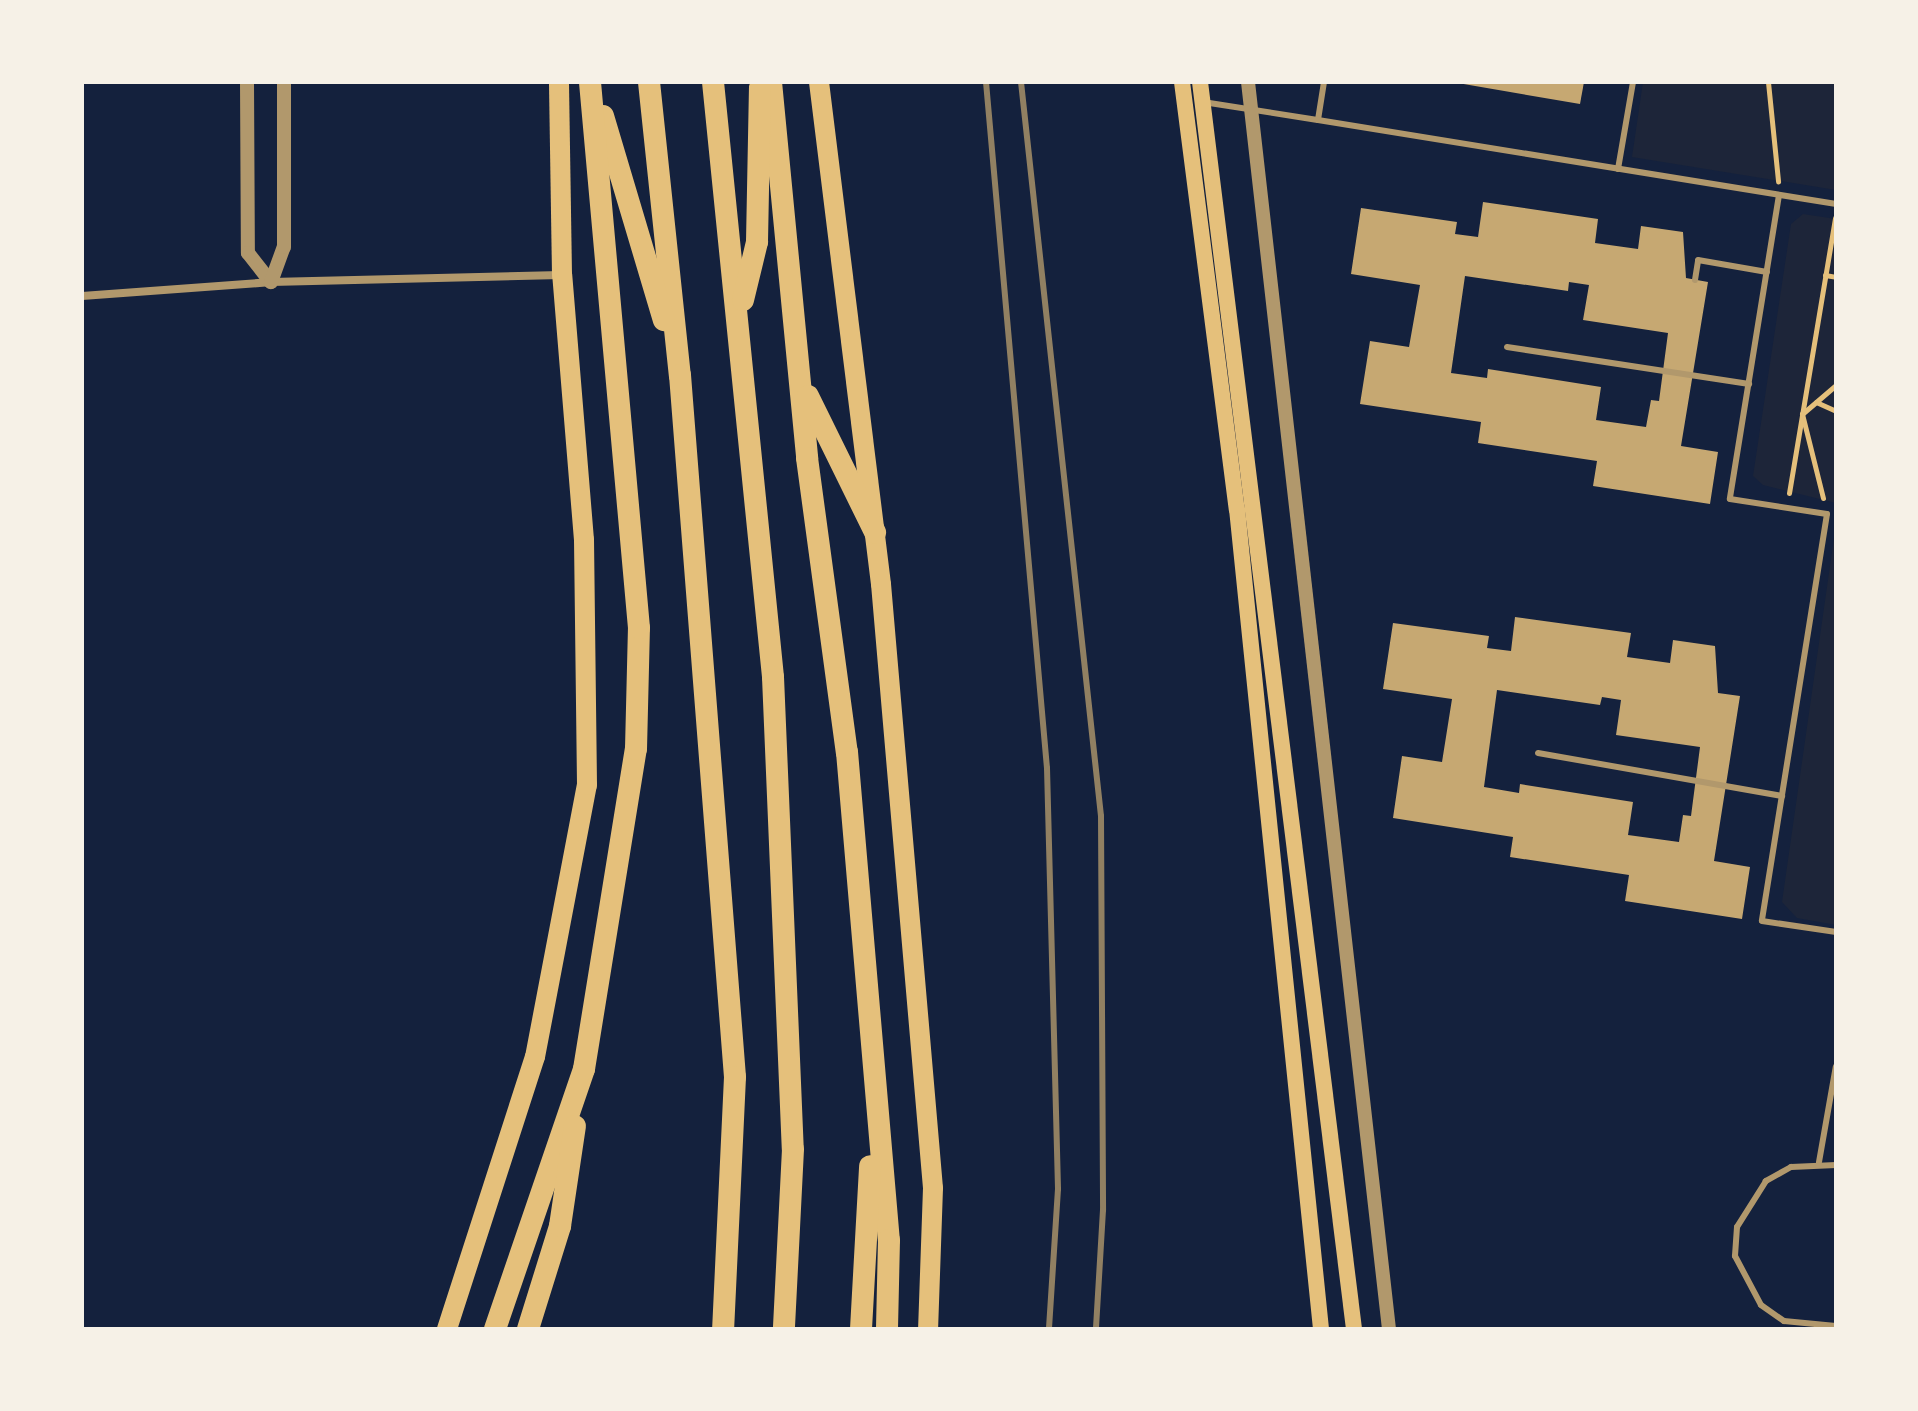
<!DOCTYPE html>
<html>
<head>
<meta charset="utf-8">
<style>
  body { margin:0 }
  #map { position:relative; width:1918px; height:1411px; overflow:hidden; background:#14213d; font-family:Georgia,serif }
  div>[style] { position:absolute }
  .green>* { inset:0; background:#1d2539 }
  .building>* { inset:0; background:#c6a872 }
  .path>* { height:5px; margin:-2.5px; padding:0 2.5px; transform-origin:2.5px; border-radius:2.5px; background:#e5c07b }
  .service>* { height:6px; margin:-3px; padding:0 3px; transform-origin:3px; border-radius:3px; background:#b1986c }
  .minor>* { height:8px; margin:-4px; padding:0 4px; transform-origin:4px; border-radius:4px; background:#b1986c }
  .tertiary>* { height:14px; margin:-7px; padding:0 7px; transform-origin:7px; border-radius:7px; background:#b1986c }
  .secondary>* { height:16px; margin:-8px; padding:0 8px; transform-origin:8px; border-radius:8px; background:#e5c07b }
  .primary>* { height:20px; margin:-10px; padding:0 10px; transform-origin:10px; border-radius:10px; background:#e5c07b }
  .trunk>* { height:22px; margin:-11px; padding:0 11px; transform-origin:11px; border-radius:11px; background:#e5c07b }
  .rail>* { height:6px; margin:-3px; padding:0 3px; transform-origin:3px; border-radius:3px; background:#918062 }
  span { translate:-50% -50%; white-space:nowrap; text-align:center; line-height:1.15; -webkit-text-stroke:8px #f6f1e7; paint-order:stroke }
  .frame { position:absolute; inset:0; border:84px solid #f6f1e7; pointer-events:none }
</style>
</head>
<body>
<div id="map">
  <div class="green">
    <div style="clip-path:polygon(1643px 82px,1836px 82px,1836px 190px,1632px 157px)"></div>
    <div style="clip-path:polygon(1803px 214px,1836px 219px,1836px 503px,1763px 485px,1753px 476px,1791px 224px)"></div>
    <div style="clip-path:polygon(1836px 524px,1836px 925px,1797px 918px,1782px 902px)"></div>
  </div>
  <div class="building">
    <div style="clip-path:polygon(1452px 82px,1584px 82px,1580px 104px)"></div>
    <div style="clip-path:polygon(evenodd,1483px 202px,1598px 219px,1595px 243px,1638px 249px,1641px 226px,1683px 232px,1686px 278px,1708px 282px,1681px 446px,1718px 452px,1710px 504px,1593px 486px,1597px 461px,1478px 443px,1481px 422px,1360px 404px,1370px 341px,1409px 347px,1420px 285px,1351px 274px,1361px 208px,1457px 222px,1455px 234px,1478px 237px,1483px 202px,1465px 276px,1568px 291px,1569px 282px,1589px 285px,1583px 320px,1668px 333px,1659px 401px,1651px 400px,1646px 427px,1596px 420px,1601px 387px,1488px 369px,1487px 378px,1451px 373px,1465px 276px)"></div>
    <div style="clip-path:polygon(evenodd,1515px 617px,1631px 633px,1627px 657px,1670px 663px,1673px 640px,1715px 646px,1718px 693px,1740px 696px,1714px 861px,1750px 867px,1742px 919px,1625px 901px,1629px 875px,1510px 857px,1513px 837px,1393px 818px,1402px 756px,1442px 762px,1452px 699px,1383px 689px,1393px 623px,1489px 636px,1487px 648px,1511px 651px,1515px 617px,1497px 690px,1600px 705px,1602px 697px,1621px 700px,1616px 735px,1700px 747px,1691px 816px,1683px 815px,1679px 842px,1628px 835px,1633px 802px,1520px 784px,1519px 793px,1484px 787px,1497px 690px)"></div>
  </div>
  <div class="path">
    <div style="left:1768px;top:82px;width:100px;rotate:84.2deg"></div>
    <div style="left:1825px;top:275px;width:11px;rotate:10deg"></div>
    <div style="left:1816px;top:402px;width:22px;rotate:24deg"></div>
    <div style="left:1789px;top:493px;width:279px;rotate:-80.5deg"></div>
    <div style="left:1823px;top:498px;width:87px;rotate:-104deg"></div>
    <div style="left:1802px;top:414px;width:45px;rotate:-40.5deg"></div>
    <div style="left:1836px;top:696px;width:19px;rotate:90deg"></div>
  </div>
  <div class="service">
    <div style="left:1324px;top:82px;width:38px;rotate:99deg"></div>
    <div style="left:1318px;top:120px;width:525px;rotate:9.21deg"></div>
    <div style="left:1203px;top:102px;width:116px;rotate:8.9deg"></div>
    <div style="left:1618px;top:169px;width:88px;rotate:-80.2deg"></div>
    <div style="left:1779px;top:195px;width:308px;rotate:99.2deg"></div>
    <div style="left:1730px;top:499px;width:98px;rotate:8.8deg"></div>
    <div style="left:1827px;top:514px;width:412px;rotate:99.1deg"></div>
    <div style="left:1762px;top:921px;width:75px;rotate:8.5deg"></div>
    <div style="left:1695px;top:280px;width:20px;rotate:-81deg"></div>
    <div style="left:1698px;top:260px;width:70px;rotate:9.9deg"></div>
    <div style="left:1507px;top:347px;width:245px;rotate:8.7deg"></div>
    <div style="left:1538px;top:753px;width:248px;rotate:10deg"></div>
    <div style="left:1819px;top:1162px;width:97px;rotate:-80deg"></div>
    <div style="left:1836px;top:1165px;width:45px;rotate:177.5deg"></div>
    <div style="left:1791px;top:1167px;width:29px;rotate:151deg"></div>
    <div style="left:1766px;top:1181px;width:54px;rotate:122.2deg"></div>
    <div style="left:1737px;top:1227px;width:29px;rotate:94deg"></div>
    <div style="left:1735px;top:1256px;width:55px;rotate:62deg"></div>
    <div style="left:1761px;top:1305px;width:28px;rotate:35deg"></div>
    <div style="left:1784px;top:1321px;width:52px;rotate:5.5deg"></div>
  </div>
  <div class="minor">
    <div style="left:82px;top:296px;width:190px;rotate:-4.2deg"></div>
    <div style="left:271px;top:282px;width:290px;rotate:-1.4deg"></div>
  </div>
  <div class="tertiary">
    <div style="left:247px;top:82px;width:171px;rotate:89.7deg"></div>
    <div style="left:248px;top:253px;width:37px;rotate:52deg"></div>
    <div style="left:1248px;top:82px;width:1255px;rotate:83.55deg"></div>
    <div style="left:271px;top:282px;width:37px;rotate:-70deg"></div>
    <div style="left:284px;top:247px;width:165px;rotate:-90deg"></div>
  </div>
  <div class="secondary">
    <div style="left:1182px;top:82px;width:431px;rotate:82.7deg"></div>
    <div style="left:1237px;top:509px;width:824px;rotate:84.15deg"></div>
    <div style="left:1200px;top:82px;width:1256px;rotate:82.96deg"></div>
  </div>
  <div class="primary">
    <div style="left:819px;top:82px;width:506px;rotate:82.96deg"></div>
    <div style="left:881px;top:584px;width:606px;rotate:85.08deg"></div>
    <div style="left:933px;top:1188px;width:141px;rotate:92deg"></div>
    <div style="left:447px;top:1329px;width:286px;rotate:-72.1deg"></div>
    <div style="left:535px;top:1057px;width:277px;rotate:-79.2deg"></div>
    <div style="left:587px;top:785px;width:245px;rotate:-90.7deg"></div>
    <div style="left:584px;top:540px;width:266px;rotate:-94.7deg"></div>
    <div style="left:562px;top:275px;width:193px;rotate:-90.9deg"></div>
  </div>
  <div class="trunk">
    <div style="left:649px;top:82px;width:295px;rotate:84deg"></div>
    <div style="left:680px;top:375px;width:704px;rotate:85.52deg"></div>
    <div style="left:735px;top:1077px;width:252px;rotate:92.7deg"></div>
    <div style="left:713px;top:82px;width:598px;rotate:84.24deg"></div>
    <div style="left:773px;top:677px;width:472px;rotate:87.6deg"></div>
    <div style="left:793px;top:1149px;width:180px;rotate:92.9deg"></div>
    <div style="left:771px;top:82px;width:378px;rotate:84.5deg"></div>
    <div style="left:807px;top:458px;width:297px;rotate:82.3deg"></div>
    <div style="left:847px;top:752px;width:490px;rotate:85.1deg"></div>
    <div style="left:889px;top:1240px;width:89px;rotate:91.3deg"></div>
    <div style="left:603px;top:116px;width:213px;rotate:73.4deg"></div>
    <div style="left:743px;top:300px;width:60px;rotate:-76.4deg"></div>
    <div style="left:757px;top:242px;width:154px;rotate:-88.9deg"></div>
    <div style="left:808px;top:396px;width:152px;rotate:63.8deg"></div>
    <div style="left:495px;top:1329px;width:275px;rotate:-71.1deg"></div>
    <div style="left:584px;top:1069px;width:324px;rotate:-80.8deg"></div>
    <div style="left:636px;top:749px;width:121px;rotate:-88.6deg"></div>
    <div style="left:639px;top:628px;width:548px;rotate:-95.13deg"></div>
    <div style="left:528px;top:1329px;width:108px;rotate:-72.7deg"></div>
    <div style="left:560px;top:1226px;width:101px;rotate:-81.5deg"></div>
    <div style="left:861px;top:1329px;width:163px;rotate:-86.8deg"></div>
  </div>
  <div class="rail">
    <div style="left:986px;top:82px;width:689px;rotate:84.92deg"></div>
    <div style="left:1047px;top:768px;width:421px;rotate:88.5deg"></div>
    <div style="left:1058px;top:1189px;width:140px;rotate:93.7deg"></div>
    <div style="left:1021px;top:82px;width:738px;rotate:83.78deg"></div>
    <div style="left:1101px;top:816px;width:394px;rotate:89.7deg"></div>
    <div style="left:1103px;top:1210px;width:119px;rotate:93.4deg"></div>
  </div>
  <div class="frame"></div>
</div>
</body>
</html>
